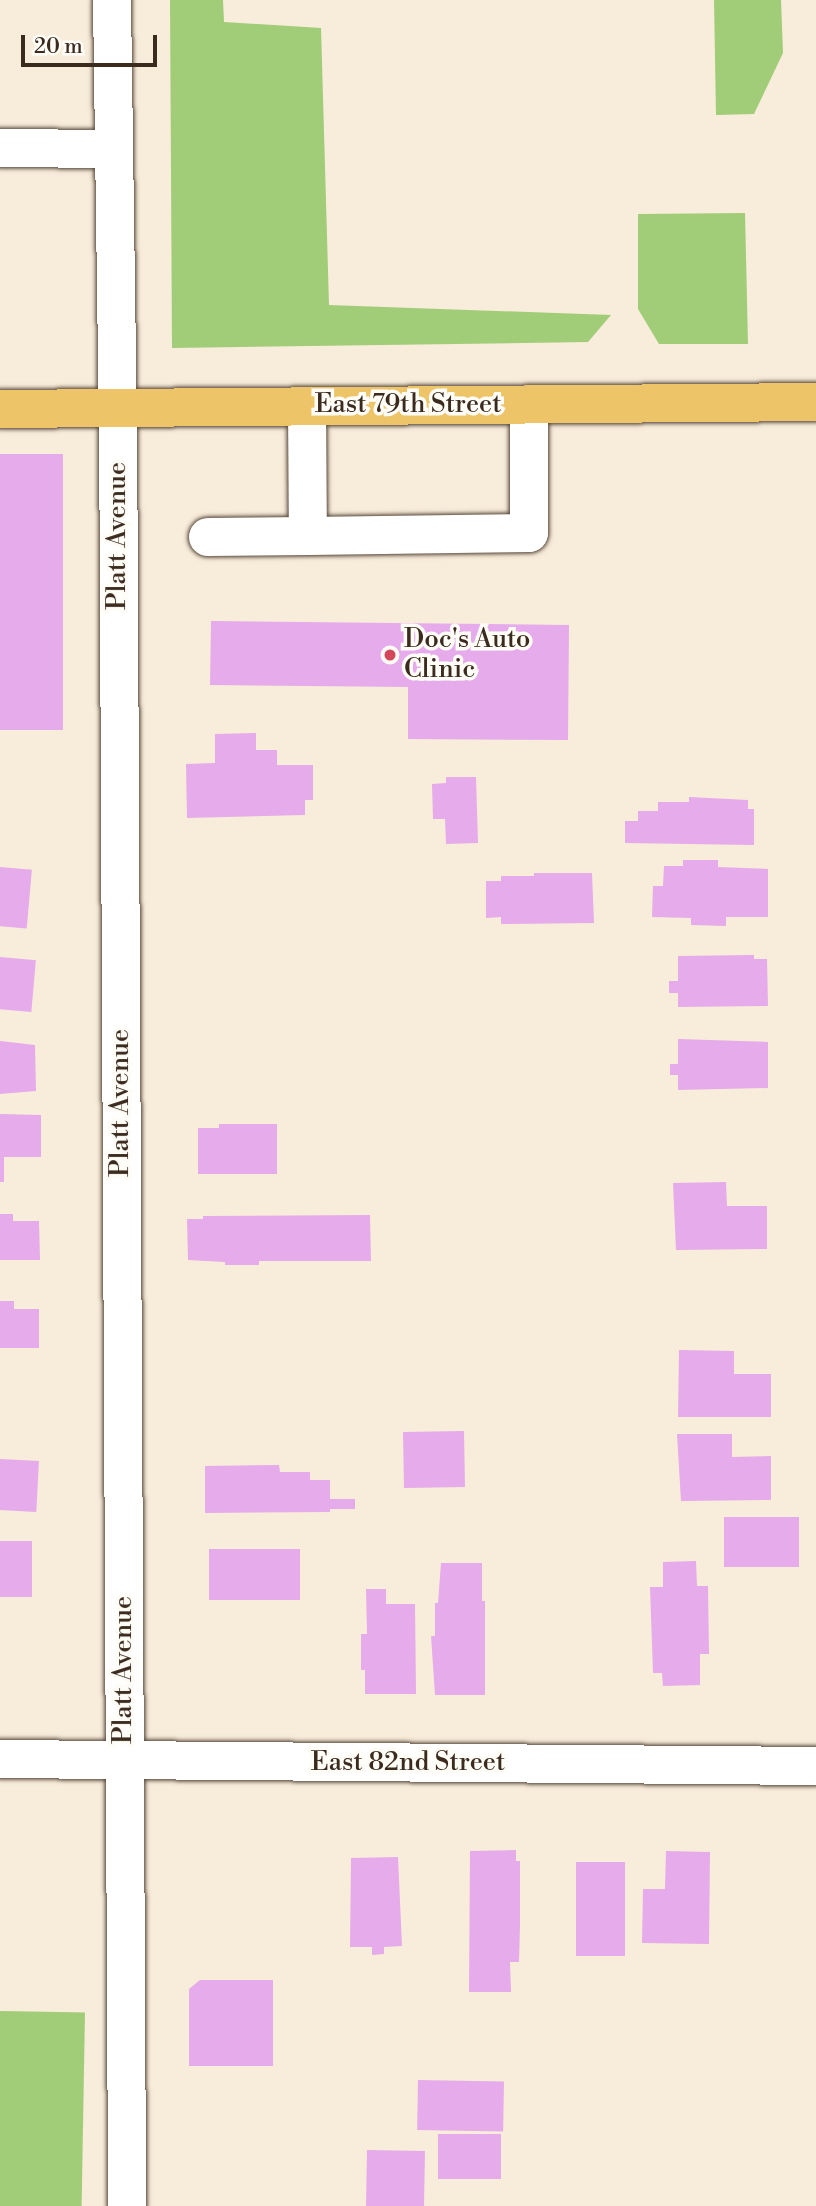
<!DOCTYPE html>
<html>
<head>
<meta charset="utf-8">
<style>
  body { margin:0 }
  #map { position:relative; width:816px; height:2206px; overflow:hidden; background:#f8ecda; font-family:"Libre Bodoni",serif }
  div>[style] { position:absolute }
  .green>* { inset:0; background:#a1cc78; transform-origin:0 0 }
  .building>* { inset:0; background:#e6abeb; transform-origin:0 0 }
  .roads { filter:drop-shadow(0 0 2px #57473a) drop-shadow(0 0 2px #57473a) }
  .minor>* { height:38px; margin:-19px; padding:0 19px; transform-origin:19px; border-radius:19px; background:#fff }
  .major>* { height:38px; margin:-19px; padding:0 19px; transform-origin:19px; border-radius:19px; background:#eec469 }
  .dots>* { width:19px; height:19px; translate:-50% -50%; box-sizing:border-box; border:4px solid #fdfcf7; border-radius:50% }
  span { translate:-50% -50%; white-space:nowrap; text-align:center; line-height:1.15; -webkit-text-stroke:7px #fdfcf7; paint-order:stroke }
  .street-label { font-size:26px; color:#3b2a1e }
  .poi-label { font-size:26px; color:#3b2a1e }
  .left { translate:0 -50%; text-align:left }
  .scale { position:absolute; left:21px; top:35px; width:136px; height:32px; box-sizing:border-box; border:4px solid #3b2a1e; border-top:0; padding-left:9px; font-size:21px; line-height:24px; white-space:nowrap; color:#3b2a1e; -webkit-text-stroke:5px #fdfcf7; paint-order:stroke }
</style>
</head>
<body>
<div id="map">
  <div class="green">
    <div style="clip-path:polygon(170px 0,223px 0,224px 22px,321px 28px,329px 305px,611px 315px,588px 342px,172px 348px)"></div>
    <div style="clip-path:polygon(714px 0,781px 0,783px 53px,754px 114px,716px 115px)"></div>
    <div style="clip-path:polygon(745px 213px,748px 344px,659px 344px,638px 309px,638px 214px)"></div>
    <div style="left:0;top:2011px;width:85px;height:195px;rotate:1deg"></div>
  </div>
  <div class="building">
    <div style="left:0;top:454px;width:63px;height:276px"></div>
    <div style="clip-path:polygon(211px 621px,569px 625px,568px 740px,408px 739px,408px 687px,210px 685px)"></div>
    <div style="clip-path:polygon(256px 733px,256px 750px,277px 750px,277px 765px,313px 765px,313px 800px,305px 800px,305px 815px,187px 818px,186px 764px,215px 763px,215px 734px)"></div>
    <div style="clip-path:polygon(446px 777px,476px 777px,478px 843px,446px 844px,445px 819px,433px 819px,432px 784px,446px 783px)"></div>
    <div style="clip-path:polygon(689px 797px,748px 800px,748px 809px,754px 809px,754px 845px,625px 843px,625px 821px,638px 821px,638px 811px,658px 811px,658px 802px,689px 802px)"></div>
    <div style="clip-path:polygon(683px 860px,718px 860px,718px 867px,768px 869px,768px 917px,726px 917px,726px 926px,691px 925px,691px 918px,652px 917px,653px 886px,663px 886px,664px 866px,683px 866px)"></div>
    <div style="left:0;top:867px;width:32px;height:59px;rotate:5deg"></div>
    <div style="clip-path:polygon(534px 873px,592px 873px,594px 923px,501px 924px,501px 917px,486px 918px,486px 881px,501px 881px,501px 876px,534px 876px)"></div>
    <div style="clip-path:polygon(754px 955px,754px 959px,767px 959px,768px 1006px,678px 1007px,678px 993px,669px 993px,669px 981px,678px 981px,678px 956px)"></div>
    <div style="left:0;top:957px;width:36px;height:52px;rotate:5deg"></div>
    <div style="clip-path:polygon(678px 1039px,768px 1042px,768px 1088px,678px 1090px,678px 1075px,670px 1075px,670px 1064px,678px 1064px)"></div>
    <div style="clip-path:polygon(0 1041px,35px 1045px,36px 1091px,0 1094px)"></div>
    <div style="clip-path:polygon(0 1114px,41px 1115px,41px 1157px,4px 1157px,4px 1182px,0 1182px)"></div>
    <div style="clip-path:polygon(219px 1124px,277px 1124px,277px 1174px,198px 1174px,198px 1128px,219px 1128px)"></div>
    <div style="clip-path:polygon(726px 1182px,727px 1206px,767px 1206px,767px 1249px,676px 1250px,673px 1183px)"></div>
    <div style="clip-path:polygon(0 1214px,13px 1214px,13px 1221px,39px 1221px,40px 1260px,0 1260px)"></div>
    <div style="clip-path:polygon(370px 1215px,371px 1261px,259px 1261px,259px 1265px,225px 1265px,225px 1262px,188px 1260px,187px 1219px,203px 1219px,203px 1216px)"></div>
    <div style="clip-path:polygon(0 1301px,14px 1301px,14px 1309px,39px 1309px,39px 1348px,0 1348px)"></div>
    <div style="clip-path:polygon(679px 1350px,734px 1351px,734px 1374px,771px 1374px,771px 1417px,678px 1417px)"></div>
    <div style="left:464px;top:1431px;width:56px;height:61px;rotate:89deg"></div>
    <div style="clip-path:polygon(677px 1434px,732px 1434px,732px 1457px,771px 1456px,771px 1500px,681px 1501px)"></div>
    <div style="left:0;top:1459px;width:39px;height:51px;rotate:3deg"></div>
    <div style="clip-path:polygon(279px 1465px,280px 1472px,310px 1472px,310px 1480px,330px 1480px,330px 1499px,355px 1499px,355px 1509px,330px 1509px,330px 1512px,205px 1513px,205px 1466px)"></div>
    <div style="left:799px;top:1517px;width:50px;height:75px;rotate:90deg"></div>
    <div style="left:0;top:1541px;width:32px;height:56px"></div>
    <div style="left:209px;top:1549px;width:91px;height:51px"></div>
    <div style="clip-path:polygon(696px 1561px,697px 1586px,708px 1586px,709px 1654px,700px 1654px,700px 1685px,663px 1686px,662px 1673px,653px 1673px,650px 1587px,663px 1587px,663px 1562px)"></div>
    <div style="clip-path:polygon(441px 1563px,482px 1563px,482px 1601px,485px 1601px,485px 1695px,435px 1695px,431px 1636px,435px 1636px,435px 1603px,438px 1603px)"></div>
    <div style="clip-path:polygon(366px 1589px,386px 1589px,386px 1604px,415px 1604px,416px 1694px,365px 1694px,365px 1670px,361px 1670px,361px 1634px,367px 1634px)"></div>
    <div style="clip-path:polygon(516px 1850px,516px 1861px,520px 1861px,520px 1925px,519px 1962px,510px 1962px,511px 1992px,469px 1992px,470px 1851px)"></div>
    <div style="clip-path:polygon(666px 1851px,710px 1852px,709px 1944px,642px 1943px,643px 1889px,665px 1889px)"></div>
    <div style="clip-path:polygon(398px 1857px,402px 1946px,384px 1947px,384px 1954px,372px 1955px,372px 1947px,350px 1947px,351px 1858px)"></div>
    <div style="left:576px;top:1862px;width:49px;height:94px"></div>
    <div style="clip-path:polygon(200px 1980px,273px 1980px,273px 2066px,189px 2066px,189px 1989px)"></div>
    <div style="left:418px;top:2080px;width:86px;height:50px;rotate:1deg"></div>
    <div style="left:501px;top:2134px;width:45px;height:63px;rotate:90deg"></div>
    <div style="left:367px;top:2150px;width:58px;height:56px;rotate:1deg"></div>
  </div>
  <div class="roads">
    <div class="minor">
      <div style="left:112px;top:0;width:408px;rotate:89.2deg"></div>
      <div style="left:118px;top:408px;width:1798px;rotate:89.71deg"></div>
      <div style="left:0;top:148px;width:114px;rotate:0.5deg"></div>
      <div style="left:307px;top:406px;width:130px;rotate:89.6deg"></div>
      <div style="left:308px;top:536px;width:221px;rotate:-0.8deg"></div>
      <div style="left:529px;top:533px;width:129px;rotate:-90deg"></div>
      <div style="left:208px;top:537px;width:100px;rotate:-0.6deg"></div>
      <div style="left:0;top:1759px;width:816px;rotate:0.49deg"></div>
    </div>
    <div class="major">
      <div style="left:0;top:409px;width:816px;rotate:-0.49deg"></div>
    </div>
  </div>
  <div class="dots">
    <div style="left:390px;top:655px;background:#d1495b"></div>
  </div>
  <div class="street-label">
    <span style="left:408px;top:405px">East 79th Street</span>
    <span style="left:118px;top:536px;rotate:-90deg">Platt Avenue</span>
    <span style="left:121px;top:1103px;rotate:-90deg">Platt Avenue</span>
    <span style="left:124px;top:1670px;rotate:-90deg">Platt Avenue</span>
    <span style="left:408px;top:1763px">East 82nd Street</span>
  </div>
  <div class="poi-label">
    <span class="left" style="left:404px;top:655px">Doc's Auto<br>Clinic</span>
  </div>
  <div class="scale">20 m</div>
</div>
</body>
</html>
